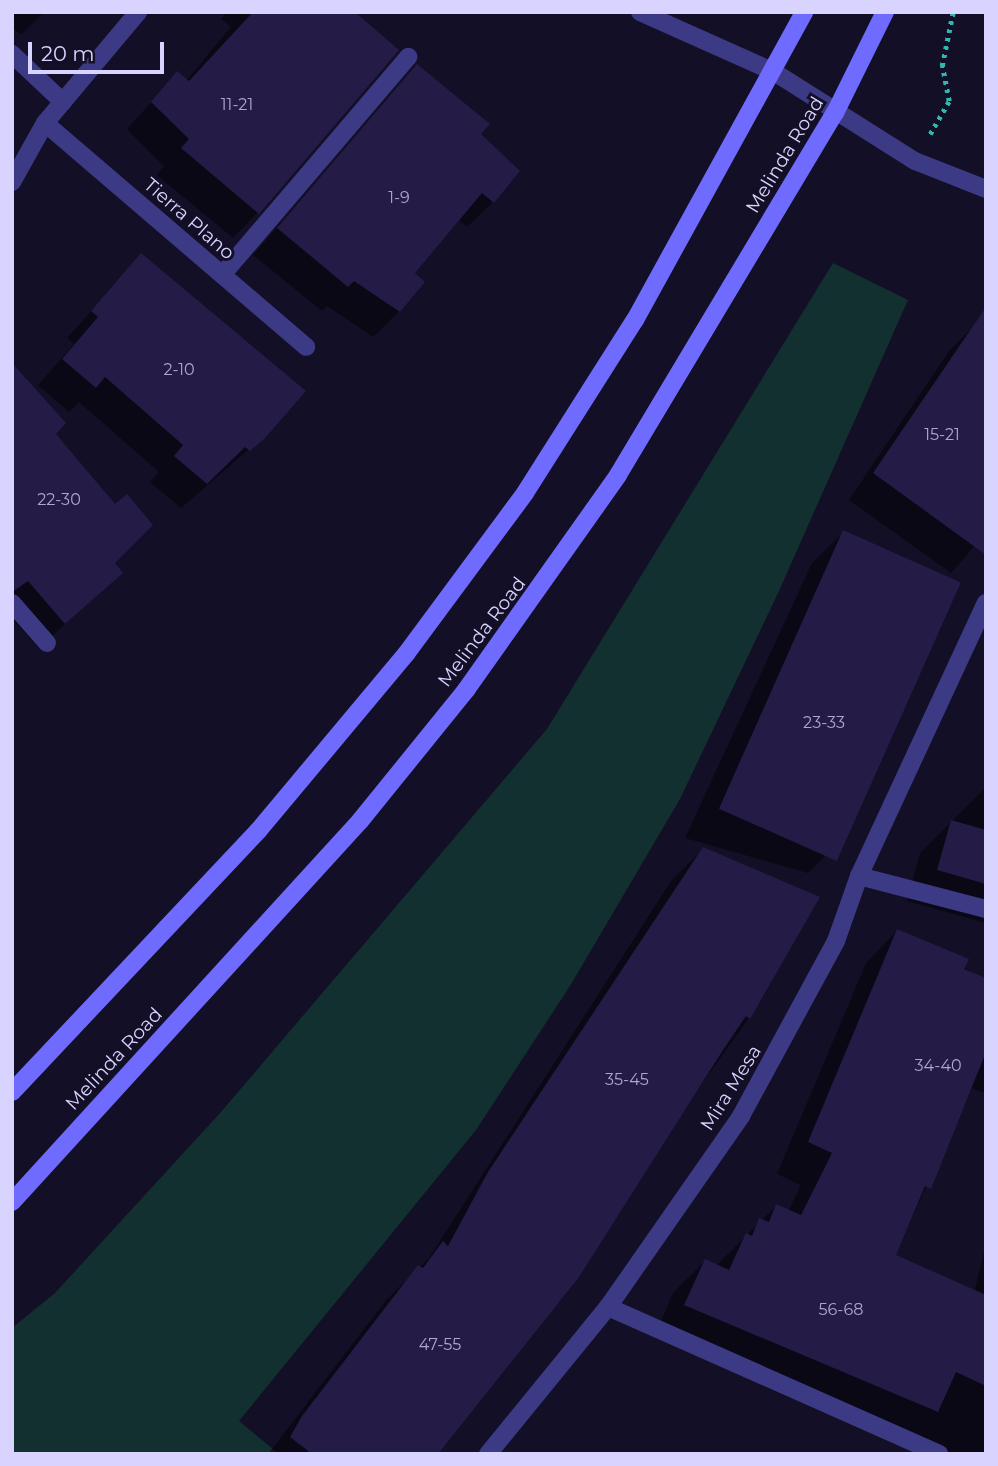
<!DOCTYPE html>
<html>
<head>
<meta charset="utf-8">
<style>
  body { margin:0 }
  #map { position:relative; width:998px; height:1466px; overflow:hidden; background:#130f26; font-family:Montserrat,sans-serif }
  div>[style] { position:absolute }
  .green>* { inset:0; background:#12302f }
  .shadow>* { inset:0; background:#0007 }
  .building>* { inset:0; background:#241b47; transform-origin:0 0 }
  .path>* { height:4.5px; margin-top:-2.25px; transform-origin:0; background:repeating-linear-gradient(90deg,#2fb8b0 0 3.5px,transparent 0 8.5px) }
  .service>* { height:18px; margin:-9px; padding:0 9px; transform-origin:9px; border-radius:9px; background:#3d3a85 }
  .minor>* { height:18px; margin:-9px; padding:0 9px; transform-origin:9px; border-radius:9px; background:#3d3a85 }
  .tertiary>* { height:18px; margin:-9px; padding:0 9px; transform-origin:9px; border-radius:9px; background:#3d3a85 }
  .secondary>* { height:18px; margin:-9px; padding:0 9px; transform-origin:9px; border-radius:9px; background:#6f6bff }
  span { translate:-50% -50%; white-space:nowrap; text-align:center; line-height:1.15; -webkit-text-stroke:6px #130f26; paint-order:stroke }
  .number-label { font-size:16px; color:#aca6d1 }
  .number-label span { -webkit-text-stroke-width:0 }
  .street-label { font-size:19px; color:#d9d4ff }
  .frame { position:absolute; inset:0; border:14px solid #d9d4ff; pointer-events:none }
  .scale { position:absolute; left:28px; top:42px; width:136px; height:32px; box-sizing:border-box; border:4px solid #d9d4ff; border-top:0; padding-left:9px; font-size:21px; line-height:24px; white-space:nowrap; color:#d9d4ff; -webkit-text-stroke:5px #130f26; paint-order:stroke }
</style>
</head>
<body>
<div id="map">
  <div class="green">
    <div style="clip-path:polygon(833px 263px,908px 300px,779px 591px,680px 799px,570px 986px,476px 1130px,239px 1421px,279px 1454px,12px 1454px,12px 1328px,55px 1293px,221px 1112px,547px 729px)"></div>
  </div>
  <div class="shadow">
    <div style="clip-path:polygon(12px 12px,44px 12px,21px 35px,12px 27px)"></div>
    <div style="clip-path:polygon(227px 12px,350px 12px,258px 212px,233px 238px,157px 175px,164px 166px,127px 129px,177px 74px,186px 81px,231px 27px,221px 19px)"></div>
    <div style="clip-path:polygon(417px 67px,479px 134px,493px 202px,467px 227px,458px 219px,412px 273px,399px 311px,373px 337px,327px 306px,322px 311px,253px 255px)"></div>
    <div style="clip-path:polygon(141px 256px,264px 436px,181px 508px,150px 482px,159px 472px,79px 402px,69px 412px,38px 385px,74px 344px,67px 338px)"></div>
    <div style="clip-path:polygon(975px 325px,986px 533px,951px 573px,849px 500px,949px 351px)"></div>
    <div style="clip-path:polygon(12px 400px,121px 573px,39px 648px,12px 619px)"></div>
    <div style="clip-path:polygon(844px 532px,839px 842px,808px 873px,685px 838px,812px 563px)"></div>
    <div style="clip-path:polygon(986px 787px,986px 923px,907px 901px,920px 853px)"></div>
    <div style="clip-path:polygon(703px 849px,749px 1018px,437px 1454px,268px 1454px,387px 1299px,429px 1258px,671px 881px)"></div>
    <div style="clip-path:polygon(897px 931px,986px 980px,986px 1094px,972px 1088px,894px 1256px,973px 1298px,986px 1243px,986px 1454px,929px 1454px,654px 1337px,673px 1293px,705px 1261px,716px 1266px,776px 1206px,788px 1212px,801px 1185px,777px 1174px,866px 963px)"></div>
  </div>
  <div class="building">
    <div style="clip-path:polygon(253px 12px,355px 12px,399px 50px,259px 214px,181px 148px,189px 139px,151px 102px,177px 71px,189px 81px)"></div>
    <div style="clip-path:polygon(417px 64px,490px 124px,481px 134px,520px 171px,494px 203px,482px 193px,415px 273px,425px 282px,400px 312px,354px 281px,348px 287px,277px 228px)"></div>
    <div style="clip-path:polygon(141px 253px,306px 391px,265px 438px,250px 451px,245px 447px,207px 484px,174px 456px,183px 445px,105px 377px,96px 388px,62px 359px,98px 317px,91px 311px)"></div>
    <div style="clip-path:polygon(986px 307px,986px 555px,873px 473px)"></div>
    <div style="clip-path:polygon(12px 363px,66px 423px,56px 434px,115px 504px,127px 494px,153px 525px,115px 563px,123px 573px,65px 624px,28px 581px,12px 592px)"></div>
    <div style="left:843px;top:530px;width:129px;height:305px;rotate:24deg"></div>
    <div style="clip-path:polygon(951px 820px,986px 830px,986px 884px,937px 870px)"></div>
    <div style="clip-path:polygon(703px 847px,820px 897px,750px 1019px,746px 1016px,723px 1050px,579px 1277px,438px 1454px,312px 1454px,290px 1437px,302px 1416px,418px 1265px,423px 1268px,443px 1241px,448px 1246px,488px 1172px)"></div>
    <div style="clip-path:polygon(897px 929px,969px 959px,964px 969px,986px 978px,986px 1052px,931px 1189px,925px 1186px,896px 1255px,986px 1295px,986px 1386px,956px 1372px,938px 1412px,684px 1305px,705px 1259px,729px 1270px,746px 1233px,752px 1236px,759px 1218px,769px 1222px,776px 1204px,801px 1215px,832px 1153px,808px 1142px)"></div>
  </div>
  <div class="path">
    <div style="left:930px;top:134px;width:38px;rotate:-60deg"></div>
    <div style="left:949px;top:101px;width:36px;rotate:-101deg"></div>
    <div style="left:942px;top:66px;width:55px;rotate:-78.5deg"></div>
  </div>
  <div class="service">
    <div style="left:222px;top:275px;width:287px;rotate:-49.5deg"></div>
    <div style="left:12px;top:603px;width:53px;rotate:48.8deg"></div>
  </div>
  <div class="minor">
    <div style="left:12px;top:54px;width:70px;rotate:43.3deg"></div>
    <div style="left:45px;top:123px;width:344px;rotate:40.6deg"></div>
    <div style="left:12px;top:182px;width:68px;rotate:-60.8deg"></div>
    <div style="left:45px;top:123px;width:145px;rotate:-50deg"></div>
    <div style="left:859px;top:876px;width:131px;rotate:14.6deg"></div>
    <div style="left:608px;top:1307px;width:362px;rotate:23.9deg"></div>
    <div style="left:488px;top:1454px;width:190px;rotate:-50.8deg"></div>
    <div style="left:608px;top:1307px;width:233px;rotate:-55.1deg"></div>
    <div style="left:741px;top:1116px;width:199px;rotate:-61.5deg"></div>
    <div style="left:836px;top:941px;width:69px;rotate:-70.5deg"></div>
    <div style="left:859px;top:876px;width:301px;rotate:-65.1deg"></div>
  </div>
  <div class="tertiary">
    <div style="left:640px;top:12px;width:147px;rotate:24.1deg"></div>
    <div style="left:774px;top:72px;width:167px;rotate:32.3deg"></div>
    <div style="left:915px;top:161px;width:76px;rotate:21.5deg"></div>
  </div>
  <div class="secondary">
    <div style="left:12px;top:1092px;width:359px;rotate:-46.7deg"></div>
    <div style="left:258px;top:831px;width:231px;rotate:-50.1deg"></div>
    <div style="left:406px;top:654px;width:200px;rotate:-53.5deg"></div>
    <div style="left:525px;top:493px;width:205px;rotate:-57.6deg"></div>
    <div style="left:635px;top:320px;width:351px;rotate:-61.2deg"></div>
    <div style="left:12px;top:1202px;width:516px;rotate:-47.59deg"></div>
    <div style="left:360px;top:821px;width:169px;rotate:-51deg"></div>
    <div style="left:466px;top:690px;width:263px;rotate:-54.7deg"></div>
    <div style="left:618px;top:475px;width:422px;rotate:-59.1deg"></div>
    <div style="left:835px;top:113px;width:113px;rotate:-63.7deg"></div>
  </div>
  <div class="number-label">
    <span style="left:237px;top:105px">11-21</span>
    <span style="left:399px;top:198px">1-9</span>
    <span style="left:179px;top:370px">2-10</span>
    <span style="left:942px;top:435px">15-21</span>
    <span style="left:59px;top:500px">22-30</span>
    <span style="left:824px;top:723px">23-33</span>
    <span style="left:938px;top:1066px">34-40</span>
    <span style="left:627px;top:1080px">35-45</span>
    <span style="left:841px;top:1310px">56-68</span>
    <span style="left:440px;top:1345px">47-55</span>
  </div>
  <div class="street-label">
    <span style="left:785px;top:155px;rotate:-59deg">Melinda Road</span>
    <span style="left:189px;top:219px;rotate:41deg">Tierra Plano</span>
    <span style="left:482px;top:632px;rotate:-53deg">Melinda Road</span>
    <span style="left:114px;top:1059px;rotate:-47deg">Melinda Road</span>
    <span style="left:731px;top:1088px;rotate:-58deg">Mira Mesa</span>
  </div>
  <div class="frame"></div>
  <div class="scale">20 m</div>
</div>
</body>
</html>
